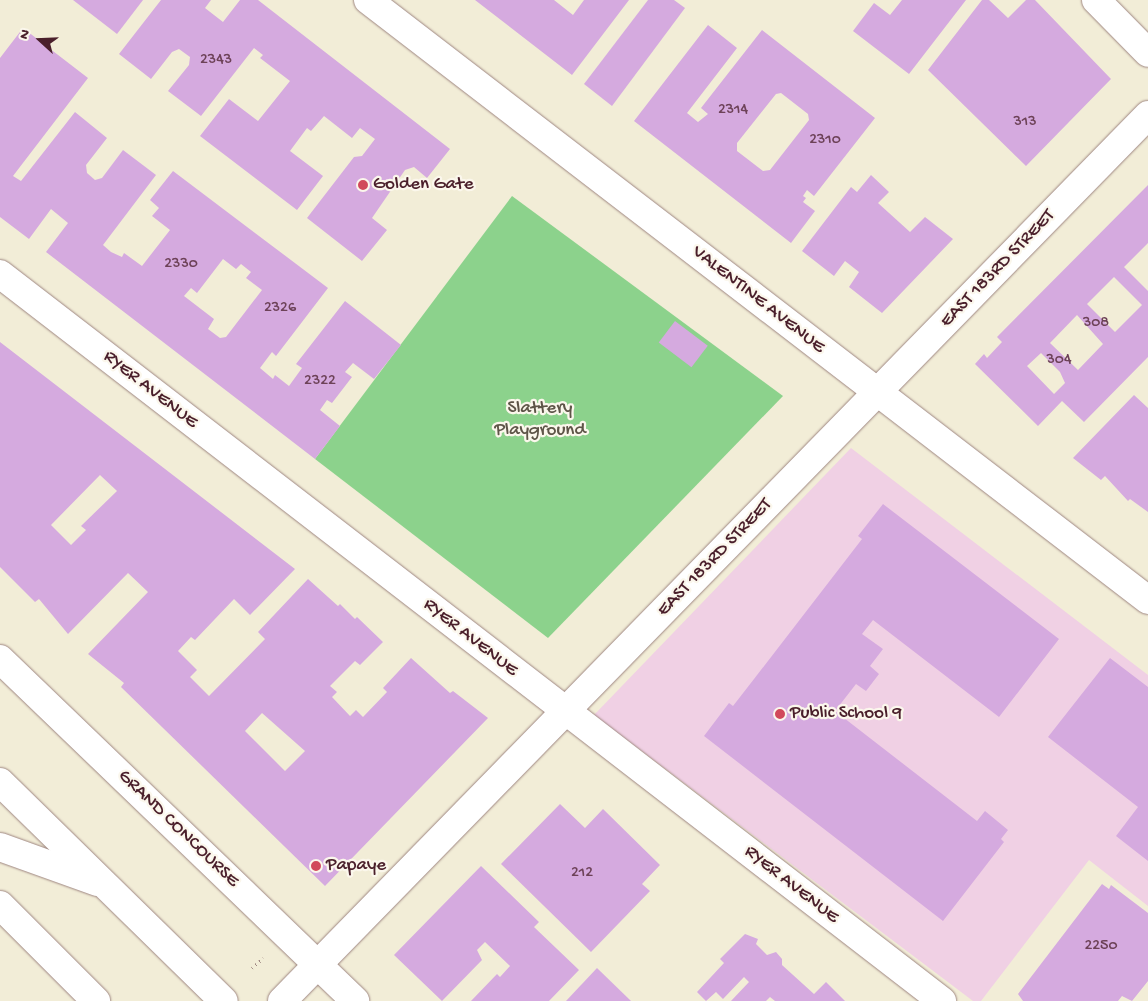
<!DOCTYPE html>
<html>
<head>
<meta charset="utf-8">
<style>
  body { margin:0 }
  #map { position:relative; width:1148px; height:1001px; overflow:hidden; background:#f2edd7; font-family:"Gochi Hand",sans-serif }
  div>[style] { position:absolute }
  .built>* { inset:0; background:#f0d0e4 }
  .green>* { inset:0; background:#8cd28c }
  .building>* { inset:0; background:#d5aadf; transform-origin:0 0 }
  .path>* { height:3px; margin-top:-1.5px; transform-origin:0; background:repeating-linear-gradient(90deg,#9e8681 0 1px,transparent 0 5px) }
  .roads { filter:drop-shadow(0 0 1px #9e8681) drop-shadow(0 0 1px #9e8681) }
  .minor>* { height:28px; margin:-14px; padding:0 14px; transform-origin:14px; border-radius:14px; background:#fff }
  .major>* { height:28px; margin:-14px; padding:0 14px; transform-origin:14px; border-radius:14px; background:#fff }
  .dots>* { width:14px; height:14px; translate:-50% -50%; box-sizing:border-box; border:2px solid #fbf7ec; border-radius:50% }
  span { translate:-50% -50%; white-space:nowrap; text-align:center; line-height:1.15; -webkit-text-stroke:4.5px #fbf7ec; paint-order:stroke }
  .number-label { font-size:16px; color:#6d4258 }
  .number-label span { -webkit-text-stroke-width:0 }
  .poi-label { font-size:19px; color:#4a1f2b }
  .left { translate:0 -50%; text-align:left }
  .street-label { font-size:19px; color:#4a1f2b }
  .park-label { font-size:19px; color:#5e5548 }
  .north { position:absolute; left:15px; top:15px; width:50px; height:50px; -webkit-text-stroke:4px #fbf7ec; paint-order:stroke; rotate:290deg; font-size:14px; font-weight:700; line-height:20px; text-align:center; color:#4a1f2b }
  .north::after { content:''; display:block; margin:auto; width:18px; height:22px; background:#4a1f2b; clip-path:polygon(50% 0,100% 100%,50% 72%,0 100%) }
</style>
</head>
<body>
<div id="map">
  <div class="built">
    <div style="clip-path:polygon(851px 448px,1148px 675px,1148px 906px,1089px 860px,981px 1001px,973px 1001px,594px 715px)"></div>
  </div>
  <div class="green">
    <div style="clip-path:polygon(512px 196px,783px 396px,548px 638px,315px 459px)"></div>
  </div>
  <div class="building">
    <div style="clip-path:polygon(73px 0,143px 0,117px 34px)"></div>
    <div style="clip-path:polygon(161px 0,211px 0,205px 8px,223px 22px,240px 0,258px 0,450px 149px,427px 178px,414px 167px,405px 170px,372px 218px,387px 230px,362px 261px,307px 218px,354px 157px,362px 156px,375px 139px,360px 128px,352px 138px,324px 116px,311px 131px,307px 128px,290px 151px,323px 176px,297px 210px,200px 136px,229px 99px,258px 121px,290px 81px,260px 58px,263px 55px,254px 48px,201px 116px,168px 91px,189px 65px,190px 57px,179px 49px,172px 52px,151px 79px,119px 54px)"></div>
    <div style="clip-path:polygon(475px 0,554px 0,573px 15px,584px 0,629px 0,572px 75px)"></div>
    <div style="clip-path:polygon(648px 0,674px 0,685px 8px,612px 106px,584px 84px)"></div>
    <div style="clip-path:polygon(902px 0,966px 0,909px 74px,853px 31px,874px 3px,890px 15px)"></div>
    <div style="clip-path:polygon(982px 0,989px 0,1008px 18px,1026px 0,1035px 0,1111px 79px,1026px 166px,928px 70px)"></div>
    <div style="clip-path:polygon(evenodd,708px 25px,737px 48px,687px 113px,698px 122px,708px 114px,701px 108px,762px 30px,875px 118px,814px 196px,807px 190px,803px 196px,806px 198px,803px 202px,815px 211px,791px 243px,634px 121px,708px 25px,781px 93px,808px 114px,809px 120px,770px 170px,763px 171px,737px 151px,737px 143px,776px 94px,781px 93px)"></div>
    <div style="clip-path:polygon(evenodd,23px 28px,88px 78px,13px 176px,21px 181px,75px 112px,107px 138px,86px 165px,87px 173px,95px 180px,102px 178px,123px 150px,156px 175px,103px 245px,111px 252px,122px 257px,124px 253px,142px 266px,170px 230px,152px 216px,159px 208px,150px 200px,173px 171px,328px 288px,276px 356px,272px 352px,260px 368px,273px 379px,275px 375px,289px 386px,302px 368px,296px 364px,345px 301px,401px 345px,374px 379px,353px 363px,345px 372px,352px 377px,332px 403px,327px 400px,320px 410px,340px 426px,315px 459px,46px 252px,68px 223px,51px 209px,29px 239px,0 217px,0 58px,23px 28px,223px 259px,236px 269px,241px 264px,251px 272px,246px 278px,262px 290px,226px 337px,220px 338px,208px 329px,214px 319px,184px 296px,191px 288px,197px 293px,223px 259px)"></div>
    <div style="clip-path:polygon(871px 175px,889px 192px,878px 203px,910px 232px,925px 217px,953px 239px,882px 313px,849px 287px,859px 272px,845px 261px,834px 276px,802px 251px,851px 187px,857px 192px)"></div>
    <div style="clip-path:polygon(evenodd,1148px 185px,1148px 243px,1124px 267px,1148px 291px,1148px 357px,1084px 422px,1062px 401px,1038px 426px,975px 364px,984px 354px,987px 358px,1002px 342px,997px 337px,1148px 185px,1114px 277px,1142px 305px,1115px 332px,1087px 304px,1114px 277px,1148px 185px,1077px 315px,1103px 344px,1078px 370px,1050px 343px,1077px 315px,1148px 185px,1041px 353px,1060px 372px,1065px 383px,1054px 394px,1027px 366px,1041px 353px)"></div>
    <div style="left:675px;top:321px;width:41px;height:27px;rotate:37deg"></div>
    <div style="clip-path:polygon(evenodd,0 342px,295px 569px,250px 615px,234px 599px,195px 640px,191px 637px,178px 651px,197px 670px,190px 677px,209px 696px,265px 639px,258px 632px,308px 579px,338px 606px,340px 604px,355px 619px,357px 617px,383px 642px,360px 665px,355px 661px,330px 686px,337px 692px,332px 697px,350px 716px,356px 710px,363px 717px,387px 692px,383px 688px,411px 658px,450px 693px,453px 691px,488px 718px,325px 886px,121px 687px,124px 683px,88px 654px,148px 592px,128px 573px,68px 634px,39px 599px,35px 602px,0 567px,0 342px,100px 475px,117px 491px,81px 526px,86px 530px,71px 545px,51px 525px,100px 475px,0 342px,262px 713px,305px 751px,285px 771px,245px 731px,262px 713px)"></div>
    <div style="clip-path:polygon(1134px 395px,1148px 408px,1148px 512px,1130px 499px,1128px 501px,1105px 476px,1101px 480px,1073px 458px)"></div>
    <div style="clip-path:polygon(883px 504px,1059px 639px,999px 717px,873px 620px,862px 634px,883px 649px,870px 666px,879px 674px,866px 691px,856px 684px,835px 711px,977px 821px,985px 811px,1008px 830px,1001px 839px,1004px 842px,943px 921px,704px 736px,729px 703px,733px 706px,754px 679px,862px 539px,858px 536px)"></div>
    <div style="clip-path:polygon(1110px 658px,1148px 687px,1148px 861px,1116px 836px,1138px 807px,1048px 737px)"></div>
    <div style="clip-path:polygon(560px 804px,585px 828px,603px 809px,660px 865px,642px 884px,650px 891px,591px 952px,501px 864px)"></div>
    <div style="clip-path:polygon(481px 866px,539px 922px,534px 927px,579px 970px,549px 1001px,471px 1001px,497px 974px,500px 977px,510px 966px,485px 942px,477px 950px,482px 960px,442px 1001px,394px 955px)"></div>
    <div style="clip-path:polygon(1102px 884px,1109px 889px,1111px 885px,1148px 913px,1148px 981px,1132px 1001px,1122px 996px,1118px 1001px,1023px 1001px,1018px 994px)"></div>
    <div style="clip-path:polygon(745px 934px,758px 939px,756px 944px,767px 955px,776px 952px,782px 959px,782px 965px,814px 994px,826px 982px,845px 1001px,775px 1001px,770px 997px,766px 1001px,731px 1001px,749px 982px,744px 977px,723px 999px,716px 992px,706px 1001px,697px 992px,724px 963px,720px 959px)"></div>
    <div style="clip-path:polygon(597px 968px,631px 1001px,566px 1001px)"></div>
  </div>
  <div class="path">
    <div style="left:252px;top:968px;width:15px;rotate:-42deg"></div>
  </div>
  <div class="roads">
    <div class="minor">
      <div style="left:368px;top:0;width:984px;rotate:37.57deg"></div>
      <div style="left:1096px;top:0;width:74px;rotate:45.5deg"></div>
      <div style="left:0;top:274px;width:1190px;rotate:37.66deg"></div>
      <div style="left:0;top:659px;width:493px;rotate:43.9deg"></div>
      <div style="left:0;top:905px;width:136px;rotate:45deg"></div>
      <div style="left:282px;top:1001px;width:1239px;rotate:-45.65deg"></div>
    </div>
    <div class="major">
      <div style="left:0;top:782px;width:313px;rotate:44.4deg"></div>
      <div style="left:0;top:847px;width:103px;rotate:19.8deg"></div>
    </div>
  </div>
  <div class="dots">
    <div style="left:363px;top:185px;background:#d1495b"></div>
    <div style="left:780px;top:714px;background:#d1495b"></div>
    <div style="left:316px;top:866px;background:#d1495b"></div>
  </div>
  <div class="number-label">
    <span style="left:216px;top:61px">2343</span>
    <span style="left:733px;top:111px">2314</span>
    <span style="left:1025px;top:123px">313</span>
    <span style="left:825px;top:141px">2310</span>
    <span style="left:181px;top:265px">2330</span>
    <span style="left:280px;top:309px">2326</span>
    <span style="left:1096px;top:324px">308</span>
    <span style="left:1059px;top:361px">304</span>
    <span style="left:320px;top:382px">2322</span>
    <span style="left:582px;top:874px">212</span>
    <span style="left:1101px;top:947px">2250</span>
  </div>
  <div class="poi-label">
    <span class="left" style="left:373px;top:185px">Golden Gate</span>
    <span class="left" style="left:790px;top:714px">Public School 9</span>
    <span class="left" style="left:326px;top:866px">Papaye</span>
  </div>
  <div class="street-label">
    <span style="left:998px;top:269px;rotate:-46deg">EAST 183RD STREET</span>
    <span style="left:758px;top:300px;rotate:38deg">VALENTINE AVENUE</span>
    <span style="left:150px;top:390px;rotate:38deg">RYER AVENUE</span>
    <span style="left:715px;top:558px;rotate:-46deg">EAST 183RD STREET</span>
    <span style="left:470px;top:638px;rotate:38deg">RYER AVENUE</span>
    <span style="left:178px;top:829px;rotate:44deg">GRAND CONCOURSE</span>
    <span style="left:791px;top:885px;rotate:38deg">RYER AVENUE</span>
  </div>
  <div class="park-label">
    <span style="left:540px;top:420px">Slattery<br>Playground</span>
  </div>
  <div class="north">N</div>
</div>
</body>
</html>
